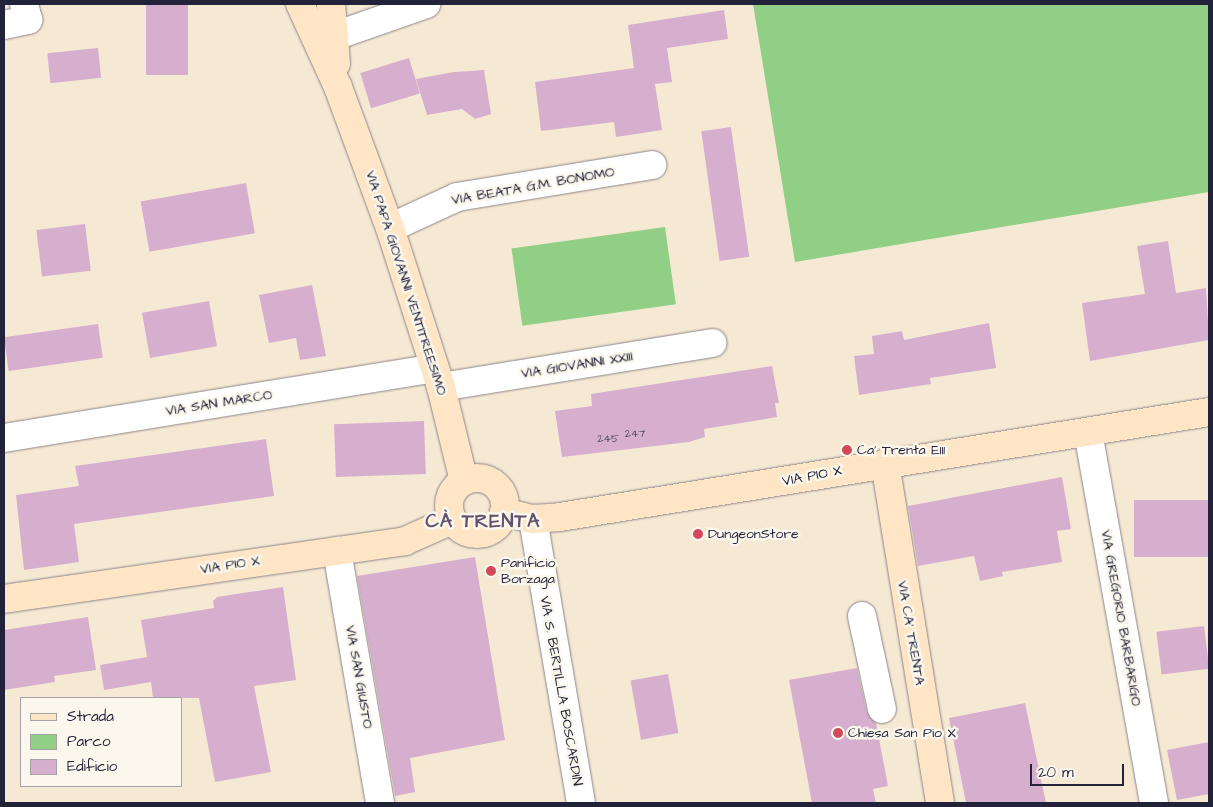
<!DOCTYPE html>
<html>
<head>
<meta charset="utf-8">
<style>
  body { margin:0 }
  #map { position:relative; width:1213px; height:807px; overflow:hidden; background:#f6e9d4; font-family:"Architects Daughter",sans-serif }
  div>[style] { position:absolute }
  .green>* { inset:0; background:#90cf85; transform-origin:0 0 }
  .building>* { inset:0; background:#d6afcf; transform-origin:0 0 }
  .roads { filter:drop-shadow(0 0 1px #8c8688) drop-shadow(0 0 1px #8c8688) }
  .street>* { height:28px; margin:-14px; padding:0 14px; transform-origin:14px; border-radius:14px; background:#fff }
  .secondary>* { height:28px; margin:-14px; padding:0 14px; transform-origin:14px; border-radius:14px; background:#fde5c5 }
  .secondary>.ring { margin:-14px; padding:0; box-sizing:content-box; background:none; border:28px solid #fde5c5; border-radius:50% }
  .dots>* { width:14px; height:14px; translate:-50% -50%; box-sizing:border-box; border:2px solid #fbf7ec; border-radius:50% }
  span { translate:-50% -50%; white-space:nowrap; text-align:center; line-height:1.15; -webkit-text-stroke:5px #fbf7ec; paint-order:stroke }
  .number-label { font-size:11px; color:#4f4560 }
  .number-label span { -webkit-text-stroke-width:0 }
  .street-label { font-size:14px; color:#22223b }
  .poi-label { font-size:14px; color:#22223b }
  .left { translate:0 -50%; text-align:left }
  .district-label { font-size:19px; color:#61536f; font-weight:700; letter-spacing:1px }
  .frame { position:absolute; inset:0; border:5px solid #22223b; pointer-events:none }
  .legend { position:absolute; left:20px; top:697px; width:162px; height:90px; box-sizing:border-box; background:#fbf7ec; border:1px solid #a4a2a5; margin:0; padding:6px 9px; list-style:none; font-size:15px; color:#22223b }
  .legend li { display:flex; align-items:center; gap:10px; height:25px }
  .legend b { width:25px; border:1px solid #a4a2a5 }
  .scale { position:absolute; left:1030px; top:764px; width:94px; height:22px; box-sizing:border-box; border:2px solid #22223b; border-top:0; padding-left:6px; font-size:15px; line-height:18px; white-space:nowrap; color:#22223b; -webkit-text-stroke:4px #fbf7ec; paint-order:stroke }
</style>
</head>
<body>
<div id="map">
  <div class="green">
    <div style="clip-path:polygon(753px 4px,1209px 4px,1209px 192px,795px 262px)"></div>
    <div style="left:665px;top:227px;width:78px;height:155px;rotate:82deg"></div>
  </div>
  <div class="building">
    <div style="left:146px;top:4px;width:42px;height:71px"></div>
    <div style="clip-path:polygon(724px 10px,728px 39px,667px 48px,672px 82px,655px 84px,662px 130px,616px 137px,614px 122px,541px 131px,535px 82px,634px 68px,628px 25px)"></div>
    <div style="left:98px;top:48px;width:30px;height:51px;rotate:84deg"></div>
    <div style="left:409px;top:58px;width:37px;height:51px;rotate:73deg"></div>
    <div style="clip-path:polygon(484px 70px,491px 114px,475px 119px,462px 109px,427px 115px,416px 79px,454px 72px)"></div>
    <div style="left:731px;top:127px;width:131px;height:30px;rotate:82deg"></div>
    <div style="left:246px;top:183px;width:51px;height:107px;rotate:80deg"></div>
    <div style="left:85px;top:224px;width:47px;height:49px;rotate:83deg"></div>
    <div style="clip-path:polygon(1168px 241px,1176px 293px,1206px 288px,1209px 340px,1090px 361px,1082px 303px,1145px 294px,1137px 246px)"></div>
    <div style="clip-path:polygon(312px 285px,326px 356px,300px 360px,296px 338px,269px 343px,259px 295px)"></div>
    <div style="left:209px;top:301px;width:46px;height:68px;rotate:80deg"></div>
    <div style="clip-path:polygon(989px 323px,996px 368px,930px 378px,931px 384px,859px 395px,854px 356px,874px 354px,872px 336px,902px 331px,904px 340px)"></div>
    <div style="left:98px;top:324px;width:34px;height:95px;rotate:82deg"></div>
    <div style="clip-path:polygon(772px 366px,779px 403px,775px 403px,777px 417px,704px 429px,705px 437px,689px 442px,562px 457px,555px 411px,592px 406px,591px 394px)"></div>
    <div style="left:424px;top:421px;width:53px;height:90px;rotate:88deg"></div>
    <div style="clip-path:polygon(266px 439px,274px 496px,74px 524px,79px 562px,24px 570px,16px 495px,79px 486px,75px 466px)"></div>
    <div style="clip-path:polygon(1062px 477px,1071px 529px,1057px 531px,1062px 562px,1002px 572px,1003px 576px,980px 581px,974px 556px,918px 566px,908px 506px)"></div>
    <div style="left:1209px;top:500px;width:57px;height:75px;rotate:90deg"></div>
    <div style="clip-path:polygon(475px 557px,505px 740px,410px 758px,415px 792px,395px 796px,357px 576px)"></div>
    <div style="clip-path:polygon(283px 587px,296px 680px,254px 686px,271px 772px,215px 782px,199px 698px,153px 698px,151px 682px,104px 690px,100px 665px,147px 657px,141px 620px,214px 608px,213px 601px,217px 597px)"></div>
    <div style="clip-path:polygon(88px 617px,96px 670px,54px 676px,55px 682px,4px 690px,4px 630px)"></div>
    <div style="left:1204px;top:626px;width:43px;height:48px;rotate:83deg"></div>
    <div style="clip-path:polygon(857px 668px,867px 712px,876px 723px,888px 786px,873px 789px,876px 803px,812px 803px,789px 680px)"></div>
    <div style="left:668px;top:674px;width:60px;height:38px;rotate:80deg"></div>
    <div style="clip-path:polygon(1025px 703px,1046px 803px,966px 803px,949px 718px)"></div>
    <div style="clip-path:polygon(1209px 742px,1209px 794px,1177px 800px,1167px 750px)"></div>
  </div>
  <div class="roads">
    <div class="street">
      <div style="left:4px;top:25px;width:25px;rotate:-12deg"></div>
      <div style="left:28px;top:20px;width:16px;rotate:-104deg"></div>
      <div style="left:332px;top:37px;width:100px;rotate:-19.3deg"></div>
      <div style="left:390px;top:228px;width:74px;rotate:-24.8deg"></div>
      <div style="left:457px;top:197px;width:198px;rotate:-9.3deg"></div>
      <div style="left:441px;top:387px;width:275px;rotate:-9.2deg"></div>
      <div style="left:1088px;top:432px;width:377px;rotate:79.9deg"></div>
      <div style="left:4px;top:438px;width:436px;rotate:-9.2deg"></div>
      <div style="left:533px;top:519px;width:288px;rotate:80.4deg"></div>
      <div style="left:337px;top:551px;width:256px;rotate:80.3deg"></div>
      <div style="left:862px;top:616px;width:95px;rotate:77.9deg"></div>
    </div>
    <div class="secondary">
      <div style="left:300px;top:4px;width:91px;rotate:65.4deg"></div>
      <div style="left:338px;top:87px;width:150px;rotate:69.8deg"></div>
      <div style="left:390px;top:228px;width:167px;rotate:72.2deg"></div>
      <div style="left:441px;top:387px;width:97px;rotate:76.3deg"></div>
      <div style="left:331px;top:4px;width:60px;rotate:85.2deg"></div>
      <div style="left:885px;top:463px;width:344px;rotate:80.8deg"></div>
      <div class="ring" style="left:449px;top:478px;width:28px;height:28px"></div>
      <div style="left:504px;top:512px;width:30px;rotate:14deg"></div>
      <div style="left:533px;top:519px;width:27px;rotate:-4deg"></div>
      <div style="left:560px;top:517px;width:657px;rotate:-9.19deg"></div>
      <div style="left:4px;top:599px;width:405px;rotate:-8.2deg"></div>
      <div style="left:405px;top:541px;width:51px;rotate:-24.1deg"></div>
    </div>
  </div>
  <div class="dots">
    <div style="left:847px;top:450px;background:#d1495b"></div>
    <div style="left:698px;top:534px;background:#d1495b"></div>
    <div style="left:491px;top:571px;background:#d1495b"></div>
    <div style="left:838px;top:733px;background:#d1495b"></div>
  </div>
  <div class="number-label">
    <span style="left:635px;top:434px">247</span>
    <span style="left:608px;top:439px">245</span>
  </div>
  <div class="street-label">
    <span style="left:533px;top:186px;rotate:-10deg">VIA BEATA G.M. BONOMO</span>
    <span style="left:406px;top:283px;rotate:72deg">VIA PAPA GIOVANNI VENTITREESIMO</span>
    <span style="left:577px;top:365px;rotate:-9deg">VIA GIOVANNI XXIII</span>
    <span style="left:219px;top:403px;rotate:-9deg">VIA SAN MARCO</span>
    <span style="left:812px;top:476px;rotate:-11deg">VIA PIO X</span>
    <span style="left:230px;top:565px;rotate:-9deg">VIA PIO X</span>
    <span style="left:1121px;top:618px;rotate:80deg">VIA GREGORIO BARBARIGO</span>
    <span style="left:911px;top:633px;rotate:80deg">VIA CA' TRENTA</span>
    <span style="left:359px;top:677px;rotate:80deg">VIA SAN GIUSTO</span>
    <span style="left:561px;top:691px;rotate:80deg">VIA S. BERTILLA BOSCARDIN</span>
  </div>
  <div class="poi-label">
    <span class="left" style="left:857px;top:450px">Ca' Trenta E111</span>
    <span class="left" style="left:708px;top:534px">DungeonStore</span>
    <span class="left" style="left:501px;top:571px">Panificio<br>Borzaga</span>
    <span class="left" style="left:848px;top:733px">Chiesa San Pio X</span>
  </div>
  <div class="district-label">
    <span style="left:483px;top:522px">CÀ TRENTA</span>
  </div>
  <div class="frame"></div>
  <ul class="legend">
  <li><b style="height:6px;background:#fde5c5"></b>Strada</li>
  <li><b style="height:14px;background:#90cf85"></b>Parco</li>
  <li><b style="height:14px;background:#d6afcf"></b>Edificio</li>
  </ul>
  <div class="scale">20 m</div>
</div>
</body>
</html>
